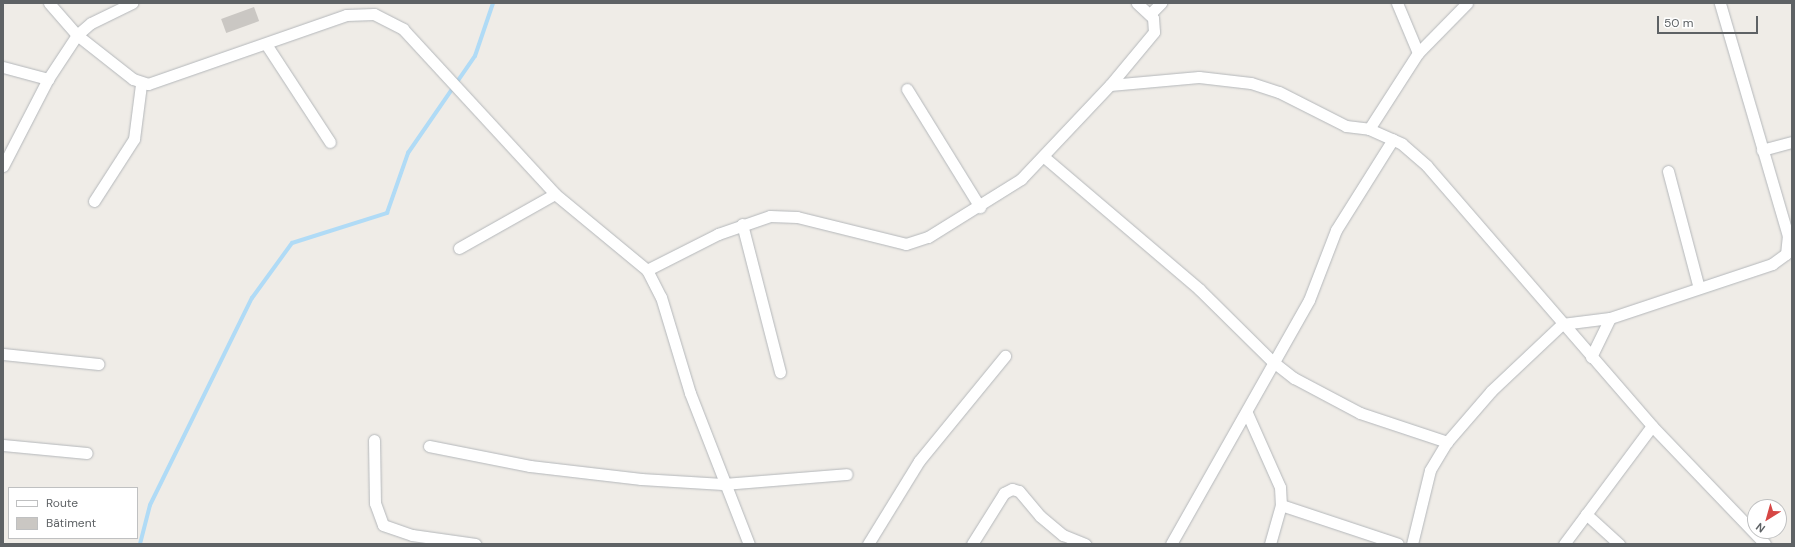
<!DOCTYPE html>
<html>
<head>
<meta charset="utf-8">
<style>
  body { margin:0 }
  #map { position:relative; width:1795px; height:547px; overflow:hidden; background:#efece7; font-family:"DM Sans",sans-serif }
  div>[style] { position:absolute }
  .stream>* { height:4px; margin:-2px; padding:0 2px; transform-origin:2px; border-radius:2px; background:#b0dbf6 }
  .building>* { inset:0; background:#cac7c3; transform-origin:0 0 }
  .roads { filter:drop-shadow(0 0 1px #b4b7ba) drop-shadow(0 0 1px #b4b7ba) }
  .street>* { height:11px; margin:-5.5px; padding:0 5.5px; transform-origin:5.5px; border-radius:5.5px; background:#fff }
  span { translate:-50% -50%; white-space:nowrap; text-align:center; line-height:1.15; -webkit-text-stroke:3.5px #fff; paint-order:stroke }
  .frame { position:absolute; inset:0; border:4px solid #5e6265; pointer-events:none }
  .legend { position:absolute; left:8px; top:487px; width:130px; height:52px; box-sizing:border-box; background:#fff; border:1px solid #bfc0c1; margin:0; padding:5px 7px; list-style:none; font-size:12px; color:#5e6265 }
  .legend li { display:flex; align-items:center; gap:8px; height:20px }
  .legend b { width:20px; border:1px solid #bfc0c1 }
  .north { position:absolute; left:1747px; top:499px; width:40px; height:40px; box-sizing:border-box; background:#fff; border:1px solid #bfc0c1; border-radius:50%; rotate:217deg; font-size:11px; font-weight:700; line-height:16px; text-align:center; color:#5e6265 }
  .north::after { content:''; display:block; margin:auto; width:14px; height:18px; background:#d64745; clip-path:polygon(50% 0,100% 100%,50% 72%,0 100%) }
  .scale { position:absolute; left:1657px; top:16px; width:101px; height:18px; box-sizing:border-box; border:2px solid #5e6265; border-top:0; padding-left:5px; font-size:12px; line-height:14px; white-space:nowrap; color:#5e6265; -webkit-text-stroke:3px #fff; paint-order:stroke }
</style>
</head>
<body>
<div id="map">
  <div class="stream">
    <div style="left:140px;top:544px;width:40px;rotate:-75.6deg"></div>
    <div style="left:150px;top:505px;width:231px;rotate:-63.8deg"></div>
    <div style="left:252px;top:298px;width:68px;rotate:-54deg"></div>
    <div style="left:292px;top:243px;width:100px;rotate:-17.5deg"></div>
    <div style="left:387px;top:213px;width:64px;rotate:-70.7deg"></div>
    <div style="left:408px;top:153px;width:118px;rotate:-55.4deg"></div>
    <div style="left:475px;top:56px;width:56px;rotate:-71.2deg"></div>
  </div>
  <div class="building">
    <div style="left:254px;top:7px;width:15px;height:35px;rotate:70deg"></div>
  </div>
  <div class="roads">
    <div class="street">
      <div style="left:49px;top:3px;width:43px;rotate:48.8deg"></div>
      <div style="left:77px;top:35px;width:71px;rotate:38.2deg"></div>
      <div style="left:133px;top:79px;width:16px;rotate:18deg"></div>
      <div style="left:148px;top:84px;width:210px;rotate:-19.2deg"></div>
      <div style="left:346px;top:15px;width:28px;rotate:-2deg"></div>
      <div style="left:374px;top:14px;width:33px;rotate:27deg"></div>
      <div style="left:403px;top:29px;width:224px;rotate:47.3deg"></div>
      <div style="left:555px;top:194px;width:119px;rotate:39.6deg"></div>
      <div style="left:647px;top:270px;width:30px;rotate:63deg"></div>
      <div style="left:661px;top:297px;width:100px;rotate:73.2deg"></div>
      <div style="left:690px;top:393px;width:162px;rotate:68.7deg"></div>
      <div style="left:1397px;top:3px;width:54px;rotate:67.2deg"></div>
      <div style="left:1150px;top:14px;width:16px;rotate:-45deg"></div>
      <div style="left:266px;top:44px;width:117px;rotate:56.9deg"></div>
      <div style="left:3px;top:67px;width:47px;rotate:14.9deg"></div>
      <div style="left:1110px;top:85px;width:89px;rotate:-5.1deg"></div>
      <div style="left:1199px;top:77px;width:52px;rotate:6.6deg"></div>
      <div style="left:1251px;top:83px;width:29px;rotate:18deg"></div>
      <div style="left:1279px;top:92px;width:75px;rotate:26.9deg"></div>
      <div style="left:1346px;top:126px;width:23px;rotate:7deg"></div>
      <div style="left:1369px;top:129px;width:36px;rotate:24deg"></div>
      <div style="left:1402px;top:144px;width:33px;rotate:41deg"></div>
      <div style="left:1427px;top:166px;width:344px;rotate:49.1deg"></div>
      <div style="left:1652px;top:426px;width:163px;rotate:46.2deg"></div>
      <div style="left:907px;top:89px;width:139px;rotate:58.3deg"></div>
      <div style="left:1369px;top:129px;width:90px;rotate:-57.2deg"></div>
      <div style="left:1418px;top:53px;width:70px;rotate:-45.6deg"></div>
      <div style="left:1762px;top:150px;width:31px;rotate:-15deg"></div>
      <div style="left:1044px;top:157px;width:204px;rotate:40.4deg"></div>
      <div style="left:1199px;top:289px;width:103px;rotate:44.6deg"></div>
      <div style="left:1272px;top:361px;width:28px;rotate:38deg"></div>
      <div style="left:1294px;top:378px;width:75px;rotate:27.9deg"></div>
      <div style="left:1360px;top:413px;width:92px;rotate:18.4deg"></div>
      <div style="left:3px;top:166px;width:98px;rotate:-62.7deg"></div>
      <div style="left:48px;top:79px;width:53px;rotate:-56.6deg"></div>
      <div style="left:77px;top:35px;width:18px;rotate:-41deg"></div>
      <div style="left:91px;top:23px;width:46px;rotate:-26deg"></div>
      <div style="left:1668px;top:171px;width:121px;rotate:75.2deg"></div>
      <div style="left:94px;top:201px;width:74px;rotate:-57.2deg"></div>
      <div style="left:134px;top:139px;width:55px;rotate:-82.7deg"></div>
      <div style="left:742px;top:224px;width:153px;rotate:75.6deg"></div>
      <div style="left:459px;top:248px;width:110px;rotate:-29.4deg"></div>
      <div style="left:647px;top:270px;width:80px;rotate:-26.9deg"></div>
      <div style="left:718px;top:234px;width:55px;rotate:-19.1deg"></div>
      <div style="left:770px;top:216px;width:27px;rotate:2deg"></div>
      <div style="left:797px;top:217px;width:112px;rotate:13.9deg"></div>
      <div style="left:906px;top:244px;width:23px;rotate:-18deg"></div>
      <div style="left:928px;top:237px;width:110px;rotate:-31.9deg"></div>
      <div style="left:1021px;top:179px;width:129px;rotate:-46.6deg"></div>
      <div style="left:1110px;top:85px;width:69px;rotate:-50.3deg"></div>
      <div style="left:1154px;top:32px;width:14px;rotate:-94deg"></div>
      <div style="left:1153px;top:18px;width:22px;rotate:-137deg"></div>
      <div style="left:3px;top:354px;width:96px;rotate:6deg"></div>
      <div style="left:1591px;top:357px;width:43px;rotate:-64deg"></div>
      <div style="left:1247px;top:413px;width:81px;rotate:66deg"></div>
      <div style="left:1280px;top:487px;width:18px;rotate:87deg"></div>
      <div style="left:1281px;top:505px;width:41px;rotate:105.8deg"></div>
      <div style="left:374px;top:440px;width:63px;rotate:89.1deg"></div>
      <div style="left:375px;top:503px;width:23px;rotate:70deg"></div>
      <div style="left:383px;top:525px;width:31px;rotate:19deg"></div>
      <div style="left:412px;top:535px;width:64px;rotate:8.1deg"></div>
      <div style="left:3px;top:445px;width:84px;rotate:5.4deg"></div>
      <div style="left:429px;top:446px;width:103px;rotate:11.2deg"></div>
      <div style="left:530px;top:466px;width:112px;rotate:6.7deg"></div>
      <div style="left:641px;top:479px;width:82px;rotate:3.5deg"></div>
      <div style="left:723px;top:484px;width:124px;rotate:-4.6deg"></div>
      <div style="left:1281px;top:505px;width:123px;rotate:18.4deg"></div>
      <div style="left:1586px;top:514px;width:45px;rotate:42.3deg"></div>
      <div style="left:868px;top:544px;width:97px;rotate:-58.4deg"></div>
      <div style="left:919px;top:461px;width:136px;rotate:-50.7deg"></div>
      <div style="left:972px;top:544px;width:60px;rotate:-57.9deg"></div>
      <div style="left:1004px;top:493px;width:9px;rotate:-27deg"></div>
      <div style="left:1012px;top:489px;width:7px;rotate:16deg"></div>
      <div style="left:1019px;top:491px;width:33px;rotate:50deg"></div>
      <div style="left:1040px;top:516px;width:30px;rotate:40deg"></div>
      <div style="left:1063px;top:535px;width:24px;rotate:22deg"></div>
      <div style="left:1171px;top:544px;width:280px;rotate:-60.5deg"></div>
      <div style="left:1309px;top:300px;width:75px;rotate:-68.9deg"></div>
      <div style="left:1336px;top:230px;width:107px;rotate:-57.9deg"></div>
      <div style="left:1412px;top:544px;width:76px;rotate:-76.3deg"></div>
      <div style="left:1430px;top:470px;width:33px;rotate:-59deg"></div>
      <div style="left:1447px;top:442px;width:67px;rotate:-49.2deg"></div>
      <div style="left:1491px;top:391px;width:98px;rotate:-43.3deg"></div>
      <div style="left:1562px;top:324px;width:48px;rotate:-7.1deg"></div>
      <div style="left:1610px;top:318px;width:171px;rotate:-18.4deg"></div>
      <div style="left:1772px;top:264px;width:17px;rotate:-36deg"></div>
      <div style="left:1786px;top:254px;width:18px;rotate:-84deg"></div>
      <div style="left:1788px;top:236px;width:243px;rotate:-106.3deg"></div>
      <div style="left:1564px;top:544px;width:147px;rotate:-53.3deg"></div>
    </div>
  </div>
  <div class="frame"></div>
  <ul class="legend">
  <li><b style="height:5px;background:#fff"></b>Route</li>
  <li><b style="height:11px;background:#cac7c3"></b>Bâtiment</li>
  </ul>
  <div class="north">N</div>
  <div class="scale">50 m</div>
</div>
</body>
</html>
